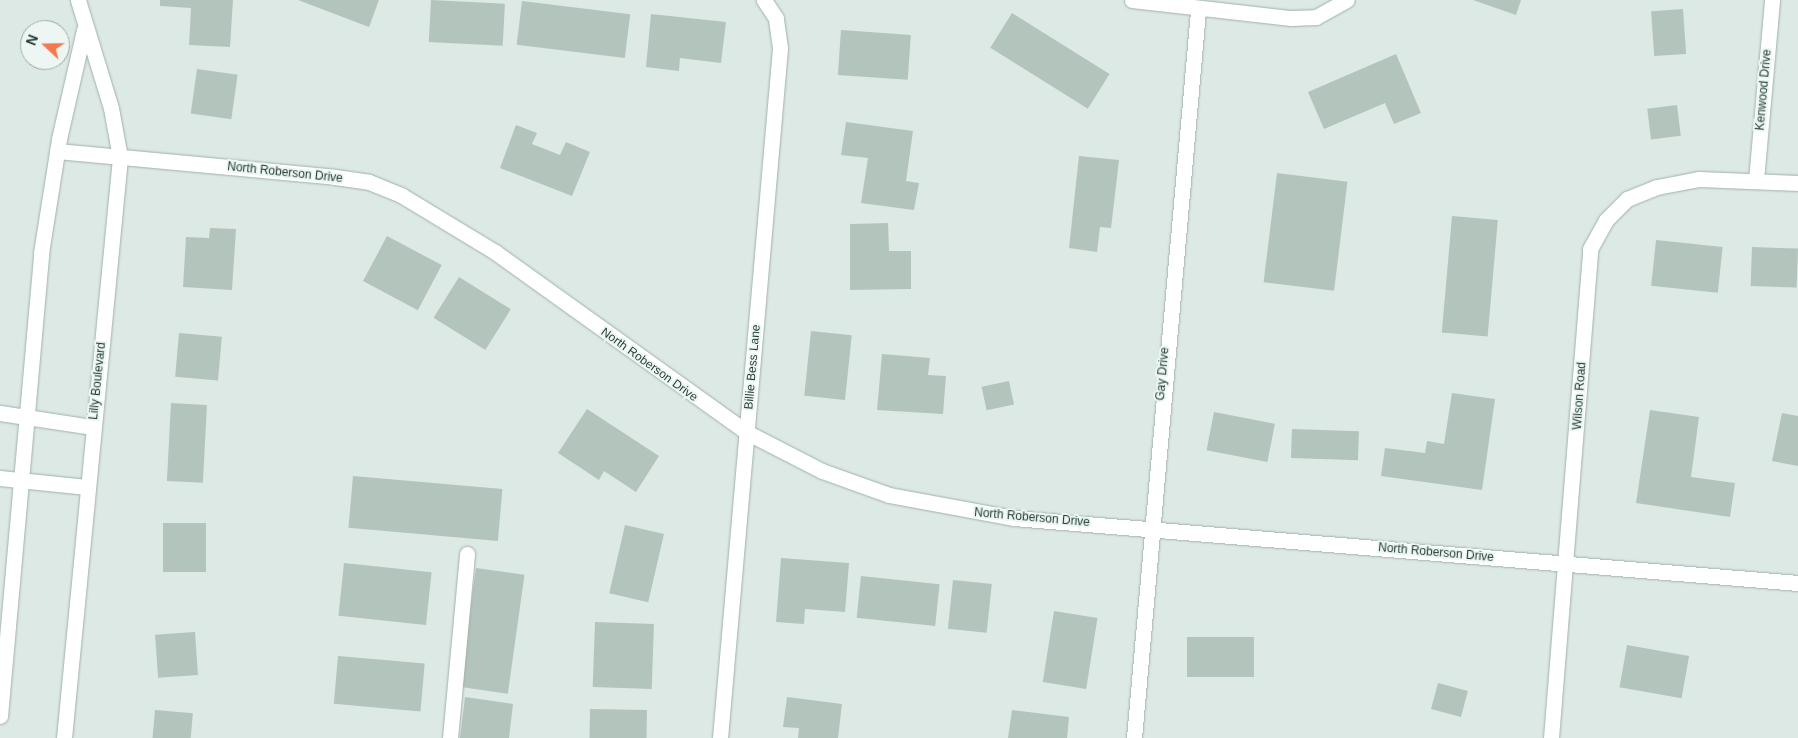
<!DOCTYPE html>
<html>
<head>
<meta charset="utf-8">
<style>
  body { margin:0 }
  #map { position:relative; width:1798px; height:738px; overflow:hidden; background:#dde9e4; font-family:Arial,sans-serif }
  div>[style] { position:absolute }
  .building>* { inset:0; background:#b3c4bd; transform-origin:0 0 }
  .roads { filter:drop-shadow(0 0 1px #a0b1ab) drop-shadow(0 0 1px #a0b1ab) }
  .minor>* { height:15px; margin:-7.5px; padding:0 7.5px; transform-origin:7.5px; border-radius:7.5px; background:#fff }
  span { translate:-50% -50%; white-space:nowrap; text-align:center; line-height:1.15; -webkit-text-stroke:4px #edf6f2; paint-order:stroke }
  .street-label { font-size:12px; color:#1f3932 }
  .north { position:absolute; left:20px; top:20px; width:50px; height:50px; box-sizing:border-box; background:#edf6f2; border:1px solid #9baaa5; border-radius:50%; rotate:291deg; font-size:14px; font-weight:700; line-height:20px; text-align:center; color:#1f3932 }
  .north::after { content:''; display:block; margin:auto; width:18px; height:22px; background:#f37951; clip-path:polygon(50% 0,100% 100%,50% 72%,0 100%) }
</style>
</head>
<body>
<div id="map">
  <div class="building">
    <div style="clip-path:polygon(160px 0,233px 0,230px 47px,189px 45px,191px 8px,160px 6px)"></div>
    <div style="clip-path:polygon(298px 0,379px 0,369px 27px)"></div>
    <div style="left:431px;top:0;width:74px;height:42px;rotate:3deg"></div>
    <div style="clip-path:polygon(1473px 0,1521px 0,1516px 15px)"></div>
    <div style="left:522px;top:1px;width:109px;height:44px;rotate:7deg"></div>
    <div style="left:1683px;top:9px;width:45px;height:32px;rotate:86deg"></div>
    <div style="left:1012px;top:13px;width:115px;height:41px;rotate:32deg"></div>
    <div style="clip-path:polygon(651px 14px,726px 22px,721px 63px,680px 58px,679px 71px,646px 67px)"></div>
    <div style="left:841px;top:30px;width:70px;height:45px;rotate:4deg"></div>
    <div style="clip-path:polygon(1396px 54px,1421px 113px,1394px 124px,1385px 103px,1324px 129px,1308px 92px)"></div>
    <div style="left:197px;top:69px;width:41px;height:45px;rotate:8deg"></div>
    <div style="left:1677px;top:105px;width:31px;height:30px;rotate:83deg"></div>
    <div style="clip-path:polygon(846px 122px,913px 131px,906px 181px,919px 183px,914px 210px,861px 203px,868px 158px,841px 155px)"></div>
    <div style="clip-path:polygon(516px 125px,537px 133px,532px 144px,560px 155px,566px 142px,590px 152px,572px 196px,500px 168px)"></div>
    <div style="clip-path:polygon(1079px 156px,1119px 160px,1111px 228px,1100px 227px,1097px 252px,1069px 248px)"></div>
    <div style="left:1277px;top:173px;width:71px;height:110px;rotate:7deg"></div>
    <div style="left:1452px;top:216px;width:46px;height:117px;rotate:5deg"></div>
    <div style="clip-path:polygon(888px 223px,889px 251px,911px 251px,911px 289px,850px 290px,850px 224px)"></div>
    <div style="clip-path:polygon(210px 228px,236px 229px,232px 290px,183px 287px,186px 237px,209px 238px)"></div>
    <div style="left:387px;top:236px;width:62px;height:51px;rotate:28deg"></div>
    <div style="left:1656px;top:240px;width:67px;height:46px;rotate:6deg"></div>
    <div style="left:1752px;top:247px;width:46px;height:39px;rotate:2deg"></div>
    <div style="left:459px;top:277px;width:61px;height:48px;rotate:32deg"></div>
    <div style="left:811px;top:331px;width:41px;height:65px;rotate:6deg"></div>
    <div style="left:179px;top:333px;width:43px;height:44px;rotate:5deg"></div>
    <div style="clip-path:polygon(882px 354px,930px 358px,928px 375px,946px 376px,943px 414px,877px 410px)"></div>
    <div style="left:1009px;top:381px;width:24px;height:28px;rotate:78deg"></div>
    <div style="clip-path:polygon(1452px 393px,1495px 399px,1482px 490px,1381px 476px,1385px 448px,1425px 453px,1427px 441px,1444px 444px)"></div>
    <div style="left:171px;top:403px;width:36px;height:78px;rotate:3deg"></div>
    <div style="clip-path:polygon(587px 409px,659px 456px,636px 492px,604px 471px,599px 480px,558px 453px)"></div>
    <div style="clip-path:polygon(1650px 410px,1699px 417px,1691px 477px,1735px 483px,1730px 517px,1636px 503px)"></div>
    <div style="left:1214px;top:412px;width:62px;height:39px;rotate:11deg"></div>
    <div style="clip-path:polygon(1782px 413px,1798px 416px,1798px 466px,1772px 461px)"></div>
    <div style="left:1292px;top:429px;width:67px;height:29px;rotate:2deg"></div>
    <div style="left:353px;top:476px;width:150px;height:52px;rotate:5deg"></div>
    <div style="left:163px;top:523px;width:43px;height:49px"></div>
    <div style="left:625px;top:525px;width:40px;height:70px;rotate:13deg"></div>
    <div style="clip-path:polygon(781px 558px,849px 563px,845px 612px,805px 609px,804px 624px,776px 622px)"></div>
    <div style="left:344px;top:563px;width:88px;height:53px;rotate:6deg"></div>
    <div style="left:476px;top:568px;width:49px;height:120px;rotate:8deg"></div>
    <div style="left:861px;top:576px;width:79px;height:42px;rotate:6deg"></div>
    <div style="left:953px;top:580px;width:39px;height:49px;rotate:6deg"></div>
    <div style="left:1054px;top:611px;width:44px;height:72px;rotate:9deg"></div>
    <div style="left:595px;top:622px;width:59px;height:65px;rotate:2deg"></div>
    <div style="left:195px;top:632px;width:43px;height:40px;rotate:86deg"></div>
    <div style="left:1187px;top:637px;width:67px;height:40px"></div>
    <div style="left:1627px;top:645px;width:63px;height:43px;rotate:10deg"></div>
    <div style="left:338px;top:656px;width:87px;height:48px;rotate:5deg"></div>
    <div style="left:1438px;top:683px;width:31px;height:27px;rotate:15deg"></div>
    <div style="clip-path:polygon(465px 697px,513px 704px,509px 738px,460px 738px)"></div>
    <div style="clip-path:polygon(787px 697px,842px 704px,838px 738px,798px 738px,799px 728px,783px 727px)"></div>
    <div style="left:590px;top:709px;width:57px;height:29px;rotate:1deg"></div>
    <div style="left:155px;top:710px;width:38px;height:28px;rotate:5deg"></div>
    <div style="clip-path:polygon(1012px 710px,1069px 717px,1067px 738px,1008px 738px)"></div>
  </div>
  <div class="roads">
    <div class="minor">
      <div style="left:1132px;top:0;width:160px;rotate:6.5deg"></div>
      <div style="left:1291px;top:18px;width:25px;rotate:-2deg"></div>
      <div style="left:1316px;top:17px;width:35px;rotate:-29deg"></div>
      <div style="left:57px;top:151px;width:279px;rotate:5.3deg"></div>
      <div style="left:335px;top:177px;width:34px;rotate:8deg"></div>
      <div style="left:369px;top:182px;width:35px;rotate:22deg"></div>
      <div style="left:401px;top:195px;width:110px;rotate:31.2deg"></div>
      <div style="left:495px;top:252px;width:311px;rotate:35.6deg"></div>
      <div style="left:748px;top:433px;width:83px;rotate:27.2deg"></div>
      <div style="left:822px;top:471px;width:71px;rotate:19.7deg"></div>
      <div style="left:889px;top:495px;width:127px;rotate:10.4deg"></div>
      <div style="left:1014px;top:518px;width:787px;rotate:4.74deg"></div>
      <div style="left:1756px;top:180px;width:181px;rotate:-84.9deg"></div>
      <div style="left:0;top:413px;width:94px;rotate:8.6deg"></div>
      <div style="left:0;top:478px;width:87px;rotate:5.9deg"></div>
      <div style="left:0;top:716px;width:465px;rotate:-84.9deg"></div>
      <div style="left:41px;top:253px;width:115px;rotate:-81deg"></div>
      <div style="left:59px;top:139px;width:112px;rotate:-77.1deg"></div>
      <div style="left:64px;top:738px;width:584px;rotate:-84.49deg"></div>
      <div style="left:120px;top:157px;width:50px;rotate:-100.4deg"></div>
      <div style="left:111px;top:108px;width:113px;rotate:-107deg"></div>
      <div style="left:450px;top:738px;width:185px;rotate:-84.7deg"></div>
      <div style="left:720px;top:738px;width:693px;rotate:-85.03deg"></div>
      <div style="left:780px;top:48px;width:30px;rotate:-98deg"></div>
      <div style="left:776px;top:18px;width:22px;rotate:-124deg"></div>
      <div style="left:1134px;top:738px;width:730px;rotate:-84.97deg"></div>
      <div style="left:1551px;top:738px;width:491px;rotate:-85.4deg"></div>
      <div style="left:1590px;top:249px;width:33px;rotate:-61deg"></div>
      <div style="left:1606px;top:220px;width:30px;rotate:-45deg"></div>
      <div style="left:1627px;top:199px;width:32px;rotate:-22deg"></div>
      <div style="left:1657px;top:187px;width:43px;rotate:-10.8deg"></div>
      <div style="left:1699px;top:179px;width:99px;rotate:2.3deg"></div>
    </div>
  </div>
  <div class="street-label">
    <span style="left:1764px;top:90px;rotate:-85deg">Kenwood Drive</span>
    <span style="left:285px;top:173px;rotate:6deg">North Roberson Drive</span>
    <span style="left:649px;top:365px;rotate:36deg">North Roberson Drive</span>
    <span style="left:753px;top:367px;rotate:-85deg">Billie Bess Lane</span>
    <span style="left:1163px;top:374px;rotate:-85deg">Gay Drive</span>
    <span style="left:98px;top:381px;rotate:-84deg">Lilly Boulevard</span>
    <span style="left:1580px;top:396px;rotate:-86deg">Wilson Road</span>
    <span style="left:1032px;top:518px;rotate:5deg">North Roberson Drive</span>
    <span style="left:1436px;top:553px;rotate:5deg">North Roberson Drive</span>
  </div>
  <div class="north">N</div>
</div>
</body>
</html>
